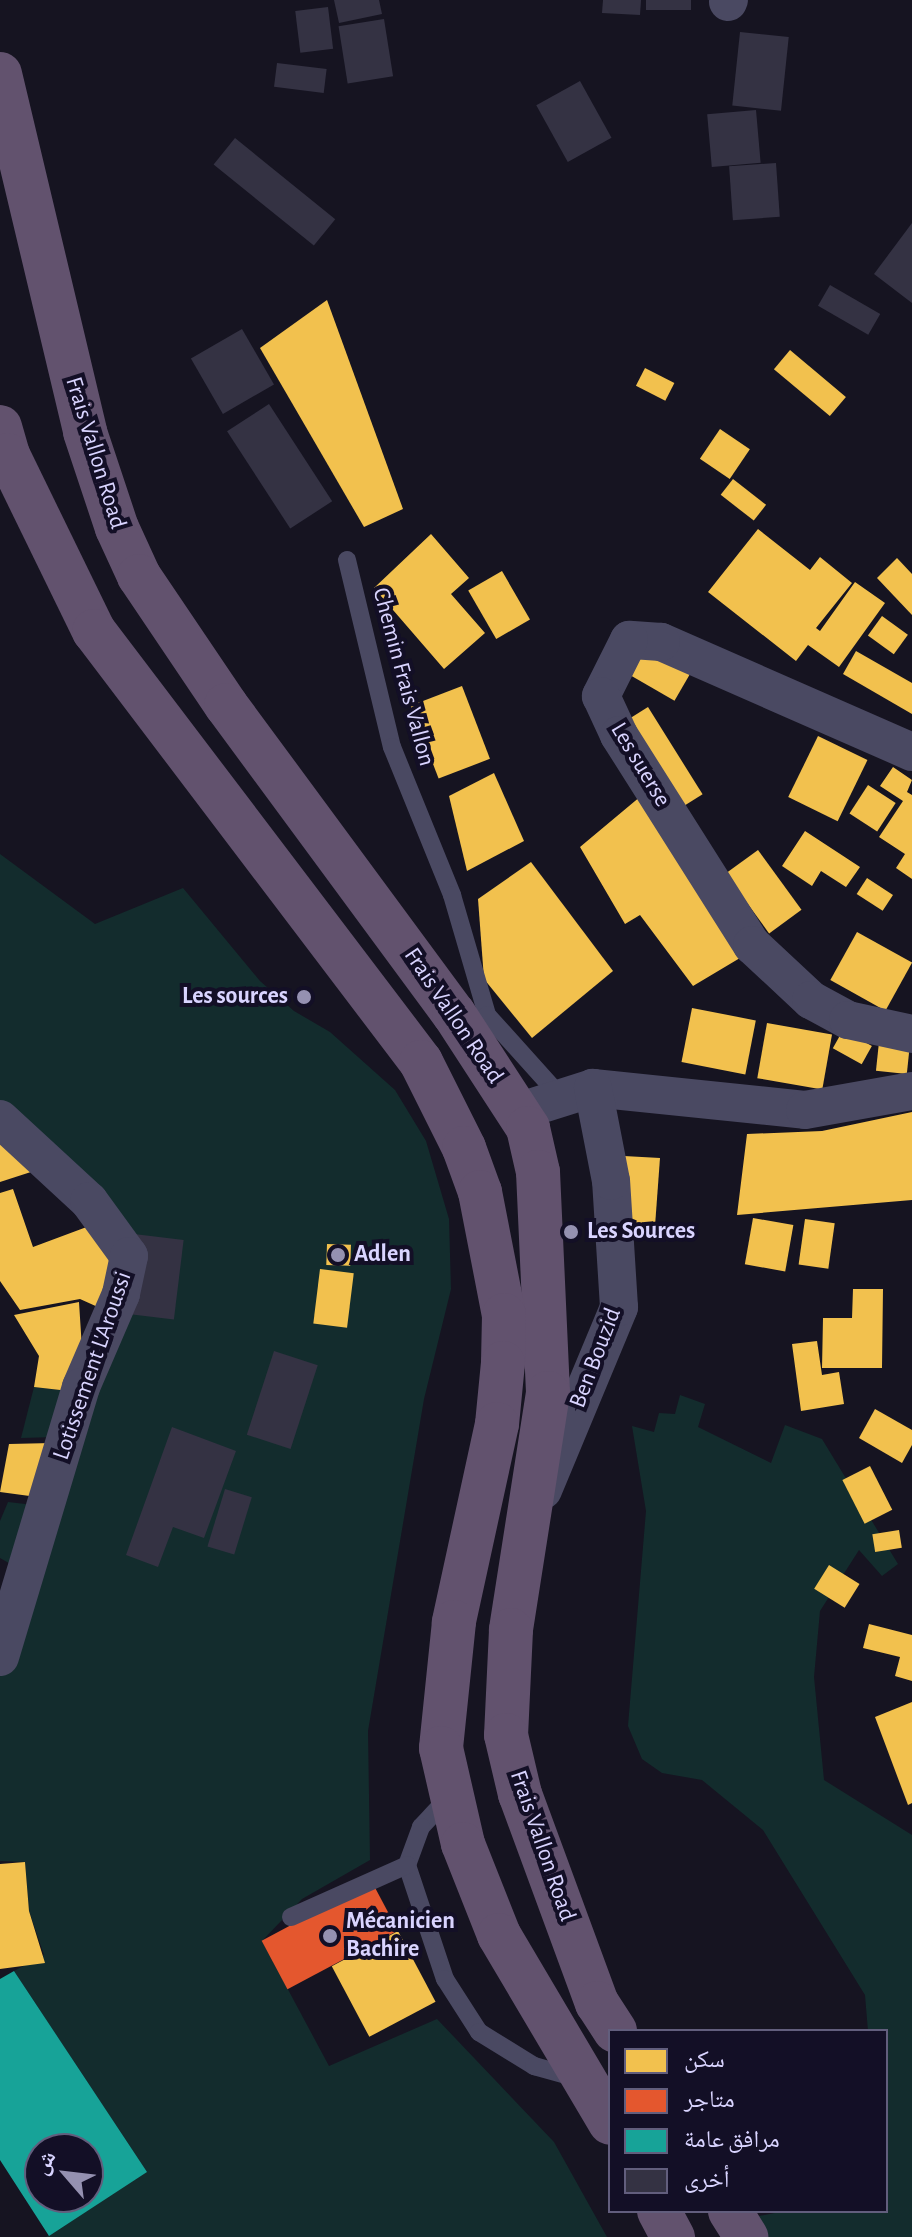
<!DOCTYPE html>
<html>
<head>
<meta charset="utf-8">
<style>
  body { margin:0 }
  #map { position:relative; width:912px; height:2237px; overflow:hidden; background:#161421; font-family:"Alegreya Sans","Noto Naskh Arabic",sans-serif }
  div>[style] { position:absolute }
  .green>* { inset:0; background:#132c2d }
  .homes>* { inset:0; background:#f2c14e; transform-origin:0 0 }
  .shops>* { inset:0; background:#e4572e; transform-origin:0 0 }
  .public>* { inset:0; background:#17a398 }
  .building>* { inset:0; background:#343243; transform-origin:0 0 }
  .service>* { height:18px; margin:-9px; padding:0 9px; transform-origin:9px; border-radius:9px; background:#4a4962 }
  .minor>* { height:38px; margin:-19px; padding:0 19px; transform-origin:19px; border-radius:19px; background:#4a4962 }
  .trunk>* { height:44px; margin:-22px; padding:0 22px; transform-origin:22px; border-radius:22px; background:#62526e }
  .dots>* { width:22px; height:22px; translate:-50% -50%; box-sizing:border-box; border:4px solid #130f26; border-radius:50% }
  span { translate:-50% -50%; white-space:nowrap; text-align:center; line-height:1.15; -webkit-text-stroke:8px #130f26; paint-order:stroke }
  .street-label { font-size:24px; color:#d9d4ff }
  .poi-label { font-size:24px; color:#d9d4ff; font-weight:700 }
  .right { translate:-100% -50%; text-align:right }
  .left { translate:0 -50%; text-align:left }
  .legend { position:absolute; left:608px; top:2029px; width:280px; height:184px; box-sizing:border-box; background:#130f26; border:2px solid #625e7d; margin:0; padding:10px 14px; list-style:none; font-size:24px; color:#d9d4ff }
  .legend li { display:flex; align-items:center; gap:16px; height:40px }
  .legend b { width:40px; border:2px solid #625e7d }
  .north { position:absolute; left:24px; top:2133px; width:80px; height:80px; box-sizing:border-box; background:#130f26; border:2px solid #625e7d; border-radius:50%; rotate:298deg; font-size:22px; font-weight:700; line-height:32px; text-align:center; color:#d9d4ff }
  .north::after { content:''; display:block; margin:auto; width:28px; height:36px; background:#9591b1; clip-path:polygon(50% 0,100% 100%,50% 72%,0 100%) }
</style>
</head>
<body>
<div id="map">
  <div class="green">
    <div style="clip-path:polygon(0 854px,95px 924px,183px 888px,260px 981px,294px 1011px,330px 1032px,395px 1090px,426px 1141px,449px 1219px,451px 1289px,424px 1399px,368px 1731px,370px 1860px,302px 1899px,262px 1941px,329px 2066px,437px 2019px,554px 2142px,607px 2237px,46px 2237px,146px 2172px,14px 1971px,44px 1955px,29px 1911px,25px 1862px,0 1861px,0 1656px,127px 1270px,0 1119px)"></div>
    <div style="clip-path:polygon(34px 1387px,69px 1391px,56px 1437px,21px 1438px)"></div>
    <div style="clip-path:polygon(680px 1395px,705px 1404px,698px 1427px,771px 1463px,785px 1425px,822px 1439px,898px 1564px,882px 1576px,859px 1550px,820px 1611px,814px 1677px,824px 1780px,912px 1835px,912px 2237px,765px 2237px,754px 2217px,785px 2211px,886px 2211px,886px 2031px,868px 2031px,865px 1995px,763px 1830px,702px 1780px,662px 1773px,642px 1759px,628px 1726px,646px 1511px,632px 1426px,654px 1432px,659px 1413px,675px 1414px)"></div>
    <div style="clip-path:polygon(8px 1502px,34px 1505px,14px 1566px,0 1558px,0 1521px)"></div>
  </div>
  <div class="homes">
    <div style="clip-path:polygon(327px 300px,403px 509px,364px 527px,260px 348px)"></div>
    <div style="left:790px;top:350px;width:73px;height:25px;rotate:40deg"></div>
    <div style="left:645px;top:368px;width:33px;height:20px;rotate:27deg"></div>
    <div style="left:720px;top:429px;width:36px;height:36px;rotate:34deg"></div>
    <div style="left:733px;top:479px;width:42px;height:20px;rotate:38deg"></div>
    <div style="clip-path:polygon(758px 529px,810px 570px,820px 557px,852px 583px,816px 628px,820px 631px,855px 582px,885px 603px,839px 667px,808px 645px,796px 661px,708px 592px)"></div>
    <div style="clip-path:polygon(431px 534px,469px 578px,451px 594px,485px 633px,444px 669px,374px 588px)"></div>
    <div style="clip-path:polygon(897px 558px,912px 574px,912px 615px,877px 578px)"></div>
    <div style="left:502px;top:571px;width:56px;height:39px;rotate:60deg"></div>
    <div style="left:882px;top:616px;width:32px;height:24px;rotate:36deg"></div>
    <div style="left:649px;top:633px;width:56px;height:46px;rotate:30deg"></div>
    <div style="clip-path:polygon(856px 651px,912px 683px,912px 714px,843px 674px)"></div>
    <div style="left:462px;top:686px;width:78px;height:55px;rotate:69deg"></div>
    <div style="left:648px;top:707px;width:103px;height:48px;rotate:58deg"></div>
    <div style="left:818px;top:736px;width:55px;height:68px;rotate:26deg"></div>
    <div style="clip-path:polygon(893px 767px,912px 780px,907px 792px,912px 795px,912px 879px,896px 868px,905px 854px,879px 837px,903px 801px,880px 786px)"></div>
    <div style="clip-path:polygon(494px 773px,524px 841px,467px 871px,449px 796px)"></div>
    <div style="left:868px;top:785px;width:33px;height:34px;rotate:33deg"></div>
    <div style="clip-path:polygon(641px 796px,745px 955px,693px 986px,640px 915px,625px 924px,580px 847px)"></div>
    <div style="clip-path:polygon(805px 831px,860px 867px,846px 887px,821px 871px,812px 886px,782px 866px)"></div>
    <div style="left:758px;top:850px;width:74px;height:40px;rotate:54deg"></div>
    <div style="clip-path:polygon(531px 862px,613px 971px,532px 1038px,484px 979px,478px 899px)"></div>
    <div style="left:867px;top:878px;width:31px;height:19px;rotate:33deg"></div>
    <div style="left:857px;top:932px;width:63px;height:55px;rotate:29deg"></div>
    <div style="left:692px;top:1008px;width:65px;height:55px;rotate:11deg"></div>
    <div style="left:767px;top:1023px;width:66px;height:56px;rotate:10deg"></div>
    <div style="left:843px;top:1030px;width:33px;height:21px;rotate:29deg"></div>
    <div style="left:879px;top:1042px;width:31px;height:29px;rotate:6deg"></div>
    <div style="clip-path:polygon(912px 1112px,912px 1200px,737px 1215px,747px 1134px,822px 1131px)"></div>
    <div style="clip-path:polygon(0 1142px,34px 1171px,0 1182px)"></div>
    <div style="clip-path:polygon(624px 1156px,660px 1158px,655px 1226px,633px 1227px,623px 1186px)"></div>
    <div style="clip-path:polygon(13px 1189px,33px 1247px,92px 1225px,117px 1258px,100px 1308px,80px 1299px,20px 1310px,0 1281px,0 1193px)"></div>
    <div style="left:753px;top:1218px;width:41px;height:47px;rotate:10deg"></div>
    <div style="left:805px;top:1219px;width:30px;height:46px;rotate:8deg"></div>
    <div style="left:327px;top:1244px;width:24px;height:21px;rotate:2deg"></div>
    <div style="left:320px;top:1269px;width:34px;height:55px;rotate:7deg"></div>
    <div style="clip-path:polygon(853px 1289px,883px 1289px,882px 1368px,822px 1368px,823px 1318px,852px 1318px)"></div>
    <div style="clip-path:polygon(79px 1302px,82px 1349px,69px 1391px,34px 1387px,39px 1356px,14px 1315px)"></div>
    <div style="clip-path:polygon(817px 1341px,822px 1375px,839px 1372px,844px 1404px,801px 1411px,792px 1344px)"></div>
    <div style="clip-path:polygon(875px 1409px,912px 1430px,912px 1445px,902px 1463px,859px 1438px)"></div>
    <div style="clip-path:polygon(52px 1443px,37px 1497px,0 1492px,9px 1444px)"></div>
    <div style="left:870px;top:1466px;width:49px;height:31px;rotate:63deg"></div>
    <div style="left:899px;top:1530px;width:18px;height:27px;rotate:81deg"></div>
    <div style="left:829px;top:1565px;width:36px;height:28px;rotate:32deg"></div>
    <div style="clip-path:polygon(869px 1624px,912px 1635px,912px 1681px,895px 1676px,900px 1657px,863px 1648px)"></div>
    <div style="clip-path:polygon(912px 1702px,912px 1803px,908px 1805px,875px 1717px)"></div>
    <div style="clip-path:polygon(25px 1862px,29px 1911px,45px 1963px,0 1969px,0 1864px)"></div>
    <div style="left:398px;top:1931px;width:80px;height:75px;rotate:62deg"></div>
  </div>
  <div class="shops">
    <div style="left:372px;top:1882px;width:55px;height:125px;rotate:62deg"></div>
  </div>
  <div class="public">
    <div style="clip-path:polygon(evenodd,14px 1971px,147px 2172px,49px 2236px,0 2160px,0 1979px,14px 1971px,40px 2149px,88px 2149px,88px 2197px,40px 2197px,40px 2149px)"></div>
  </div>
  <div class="building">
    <div style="clip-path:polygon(334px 0,379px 0,382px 14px,339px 23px)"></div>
    <div style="clip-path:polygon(603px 0,641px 0,640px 15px,602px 13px)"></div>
    <div style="left:646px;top:0;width:45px;height:10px"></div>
    <div style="left:328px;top:7px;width:42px;height:33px;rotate:83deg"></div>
    <div style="left:384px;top:19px;width:58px;height:46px;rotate:81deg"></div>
    <div style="left:740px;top:32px;width:49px;height:74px;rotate:6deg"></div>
    <div style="left:277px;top:63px;width:50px;height:24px;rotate:7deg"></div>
    <div style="left:580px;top:81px;width:65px;height:50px;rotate:61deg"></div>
    <div style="left:756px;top:110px;width:53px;height:49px;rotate:85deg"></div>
    <div style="left:235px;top:138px;width:129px;height:34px;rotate:39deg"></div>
    <div style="left:776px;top:163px;width:54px;height:47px;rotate:86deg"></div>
    <div style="clip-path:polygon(912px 223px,912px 303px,874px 274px)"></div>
    <div style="left:830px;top:285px;width:58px;height:24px;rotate:30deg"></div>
    <div style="left:242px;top:329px;width:64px;height:59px;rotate:60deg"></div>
    <div style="left:269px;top:404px;width:116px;height:50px;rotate:57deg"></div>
    <div style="left:134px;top:1234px;width:50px;height:80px;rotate:7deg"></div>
    <div style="left:274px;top:1351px;width:46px;height:88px;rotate:18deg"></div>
    <div style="clip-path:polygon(172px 1427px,236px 1451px,204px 1538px,173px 1527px,158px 1567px,126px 1555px)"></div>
    <div style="left:225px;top:1489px;width:28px;height:60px;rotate:17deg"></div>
  </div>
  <div class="service">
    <div style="left:347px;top:560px;width:192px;rotate:76.5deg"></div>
    <div style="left:392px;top:747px;width:160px;rotate:67.9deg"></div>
    <div style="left:452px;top:895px;width:125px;rotate:73.7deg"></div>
    <div style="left:487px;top:1015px;width:109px;rotate:48deg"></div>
    <div style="left:449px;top:1797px;width:41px;rotate:133deg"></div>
    <div style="left:421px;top:1827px;width:40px;rotate:110.2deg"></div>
    <div style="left:407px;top:1865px;width:120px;rotate:71.6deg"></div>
    <div style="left:445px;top:1979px;width:63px;rotate:57.3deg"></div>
    <div style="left:479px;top:2032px;width:65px;rotate:31.7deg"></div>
    <div style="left:534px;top:2066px;width:45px;rotate:15.6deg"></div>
    <div style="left:291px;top:1917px;width:127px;rotate:-24.1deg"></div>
  </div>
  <div class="minor">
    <div style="left:728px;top:2px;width:2px;rotate:-63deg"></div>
    <div style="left:912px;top:752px;width:274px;rotate:-156.3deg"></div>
    <div style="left:661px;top:642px;width:32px;rotate:-176deg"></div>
    <div style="left:629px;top:640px;width:63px;rotate:116.6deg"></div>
    <div style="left:601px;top:696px;width:43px;rotate:65.2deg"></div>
    <div style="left:619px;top:735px;width:249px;rotate:57.7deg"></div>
    <div style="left:752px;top:945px;width:81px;rotate:43deg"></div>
    <div style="left:811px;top:1000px;width:42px;rotate:28.4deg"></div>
    <div style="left:848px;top:1020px;width:66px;rotate:12.3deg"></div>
    <div style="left:517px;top:1112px;width:80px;rotate:-17.5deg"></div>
    <div style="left:593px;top:1088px;width:213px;rotate:5.9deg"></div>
    <div style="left:805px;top:1110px;width:109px;rotate:-10.1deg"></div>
    <div style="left:0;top:1119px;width:121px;rotate:42.7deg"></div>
    <div style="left:89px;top:1201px;width:68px;rotate:54deg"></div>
    <div style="left:129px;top:1256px;width:39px;rotate:102deg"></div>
    <div style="left:121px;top:1294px;width:101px;rotate:113.3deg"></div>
    <div style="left:81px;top:1387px;width:282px;rotate:106.7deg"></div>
    <div style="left:543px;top:1490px;width:198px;rotate:-67.4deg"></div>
    <div style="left:619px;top:1307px;width:126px;rotate:-93.6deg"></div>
    <div style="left:611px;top:1181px;width:95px;rotate:-101deg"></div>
  </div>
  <div class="trunk">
    <div style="left:0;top:74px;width:368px;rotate:76.6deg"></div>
    <div style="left:85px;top:432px;width:101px;rotate:71.6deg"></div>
    <div style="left:117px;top:528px;width:53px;rotate:65.4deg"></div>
    <div style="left:139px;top:576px;width:156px;rotate:56deg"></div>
    <div style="left:226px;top:705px;width:384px;rotate:53.6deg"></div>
    <div style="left:454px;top:1014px;width:136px;rotate:57deg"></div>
    <div style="left:528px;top:1128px;width:45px;rotate:77.2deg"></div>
    <div style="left:538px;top:1172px;width:221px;rotate:87.4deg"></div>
    <div style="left:548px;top:1393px;width:240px;rotate:98.9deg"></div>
    <div style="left:511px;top:1630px;width:105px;rotate:92.7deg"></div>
    <div style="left:506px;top:1735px;width:61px;rotate:76.7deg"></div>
    <div style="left:520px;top:1794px;width:223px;rotate:69.8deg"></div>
    <div style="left:597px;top:2003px;width:33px;rotate:57deg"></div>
    <div style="left:0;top:427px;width:29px;rotate:74deg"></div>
    <div style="left:8px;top:455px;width:196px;rotate:64deg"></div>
    <div style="left:94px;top:631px;width:541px;rotate:52.81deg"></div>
    <div style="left:421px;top:1062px;width:96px;rotate:63.4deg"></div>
    <div style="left:464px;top:1148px;width:47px;rotate:70deg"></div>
    <div style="left:480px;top:1192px;width:125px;rotate:79deg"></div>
    <div style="left:504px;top:1315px;width:48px;rotate:91.2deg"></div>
    <div style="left:503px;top:1363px;width:61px;rotate:95.6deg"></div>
    <div style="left:497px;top:1424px;width:203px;rotate:102.3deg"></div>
    <div style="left:454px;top:1622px;width:127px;rotate:95.9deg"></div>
    <div style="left:441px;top:1748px;width:98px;rotate:77.1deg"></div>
    <div style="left:463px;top:1844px;width:98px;rotate:68.4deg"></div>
    <div style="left:499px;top:1935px;width:218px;rotate:59.4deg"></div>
    <div style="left:659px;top:2211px;width:30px;rotate:62deg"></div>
    <div style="left:730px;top:2211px;width:31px;rotate:58deg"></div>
  </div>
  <div class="dots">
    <div style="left:304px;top:997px;background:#9591b1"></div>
    <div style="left:571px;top:1232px;background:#9591b1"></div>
    <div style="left:338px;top:1255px;background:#9591b1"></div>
    <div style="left:330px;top:1936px;background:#9591b1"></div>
  </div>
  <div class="street-label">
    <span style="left:95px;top:453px;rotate:73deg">Frais Vallon Road</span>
    <span style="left:403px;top:677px;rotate:75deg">Chemin Frais Vallon</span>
    <span style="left:640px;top:765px;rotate:59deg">Les suerse</span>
    <span style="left:453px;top:1016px;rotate:56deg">Frais Vallon Road</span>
    <span style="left:596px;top:1358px;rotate:-69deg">Ben Bouzid</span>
    <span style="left:93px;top:1366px;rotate:-71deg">Lotissement L'Aroussi</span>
    <span style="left:542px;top:1846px;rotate:71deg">Frais Vallon Road</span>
  </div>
  <div class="poi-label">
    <span class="right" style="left:288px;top:997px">Les sources</span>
    <span class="left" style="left:587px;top:1232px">Les Sources</span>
    <span class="left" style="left:354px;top:1255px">Adlen</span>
    <span class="left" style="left:346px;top:1936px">Mécanicien<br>Bachire</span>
  </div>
  <ul class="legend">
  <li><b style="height:22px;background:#f2c14e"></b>سكن</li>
  <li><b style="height:22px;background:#e4572e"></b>متاجر</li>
  <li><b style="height:22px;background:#17a398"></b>مرافق عامة</li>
  <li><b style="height:22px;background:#343243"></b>أخرى</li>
  </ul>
  <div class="north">ش</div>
</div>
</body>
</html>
